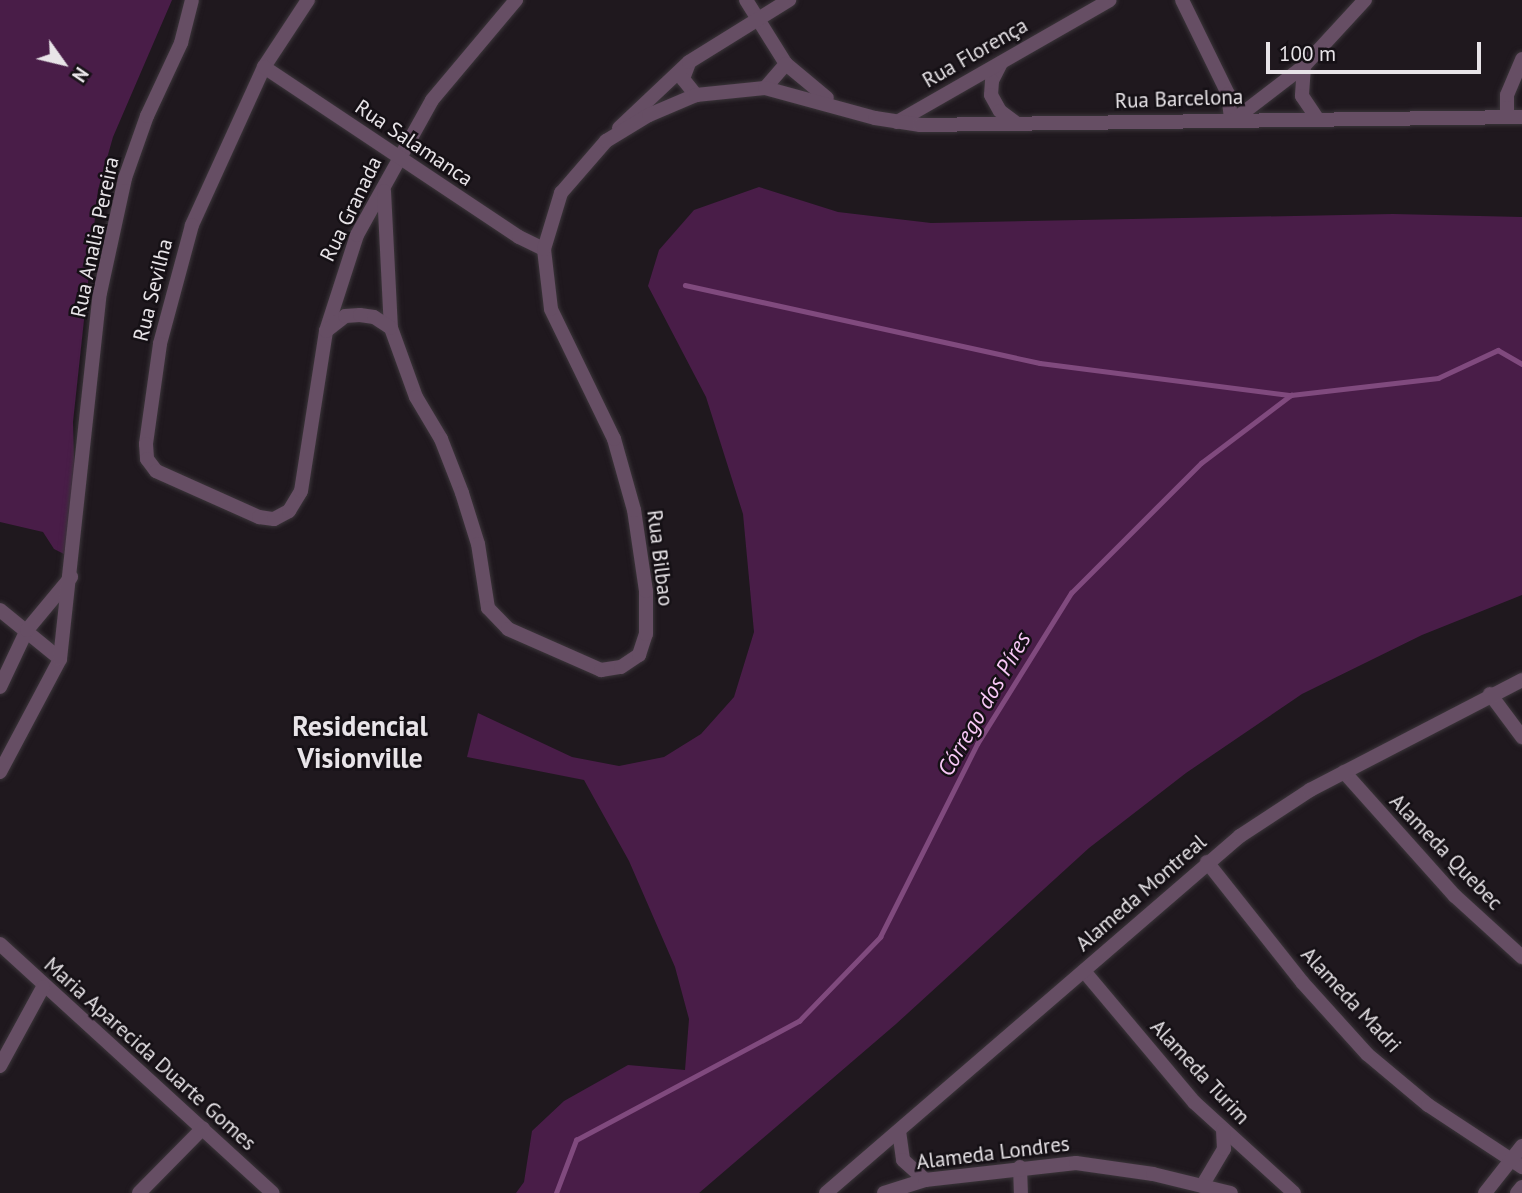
<!DOCTYPE html>
<html>
<head>
<meta charset="utf-8">
<style>
  body { margin:0 }
  #map { position:relative; width:1522px; height:1193px; overflow:hidden; background:#1f181e; font-family:"PT Sans",sans-serif }
  div>[style] { position:absolute }
  .green>* { inset:0; background:#491d48 }
  .stream>* { height:4.5px; margin:-2.25px; padding:0 2.25px; transform-origin:2.25px; border-radius:2.25px; background:#804a7e }
  .roads { filter:drop-shadow(0 0 2px #3b353a) drop-shadow(0 0 2px #3b353a) }
  .minor>* { height:14px; margin:-7px; padding:0 7px; transform-origin:7px; border-radius:7px; background:#664e64 }
  span { translate:-50% -50%; white-space:nowrap; text-align:center; line-height:1.15; -webkit-text-stroke:5px #151015; paint-order:stroke }
  .street-label { font-size:21px; color:#e8e4e8 }
  .water-label { font-size:23px; color:#f8c8f6; font-style:italic }
  .district-label { font-size:28px; color:#e8e4e8; font-weight:700 }
  .north { position:absolute; left:28px; top:28px; width:70px; height:70px; -webkit-text-stroke:5px #151015; paint-order:stroke; rotate:124deg; font-size:19px; font-weight:700; line-height:28px; text-align:center; color:#e8e4e8 }
  .north::after { content:''; display:block; margin:auto; width:24px; height:32px; background:#e8e4e8; clip-path:polygon(50% 0,100% 100%,50% 72%,0 100%) }
  .scale { position:absolute; left:1266px; top:42px; width:215px; height:32px; box-sizing:border-box; border:4px solid #e8e4e8; border-top:0; padding-left:9px; font-size:21px; line-height:24px; white-space:nowrap; color:#e8e4e8; -webkit-text-stroke:5px #151015; paint-order:stroke }
</style>
</head>
<body>
<div id="map">
  <div class="green">
    <div style="clip-path:polygon(0 0,172px 0,113px 137px,98px 190px,73px 422px,75px 492px,64px 554px,54px 549px,43px 532px,0 522px)"></div>
    <div style="clip-path:polygon(759px 187px,838px 212px,931px 223px,1393px 214px,1522px 217px,1522px 595px,1422px 635px,1302px 694px,1186px 773px,1089px 848px,896px 1024px,699px 1193px,516px 1193px,524px 1182px,532px 1131px,564px 1101px,628px 1065px,685px 1070px,689px 1019px,675px 967px,629px 861px,584px 780px,467px 757px,478px 713px,572px 757px,619px 766px,664px 757px,701px 734px,734px 697px,754px 632px,743px 514px,706px 397px,648px 286px,659px 250px,694px 210px)"></div>
  </div>
  <div class="stream">
    <div style="left:685px;top:285px;width:363px;rotate:12.4deg"></div>
    <div style="left:1040px;top:363px;width:253px;rotate:7.3deg"></div>
    <div style="left:556px;top:1193px;width:57px;rotate:-69.3deg"></div>
    <div style="left:576px;top:1140px;width:253px;rotate:-28.1deg"></div>
    <div style="left:799px;top:1021px;width:117px;rotate:-46deg"></div>
    <div style="left:880px;top:937px;width:216px;rotate:-63.3deg"></div>
    <div style="left:977px;top:744px;width:178px;rotate:-58.1deg"></div>
    <div style="left:1071px;top:593px;width:184px;rotate:-45deg"></div>
    <div style="left:1201px;top:463px;width:113px;rotate:-37.1deg"></div>
    <div style="left:1291px;top:395px;width:148px;rotate:-6.6deg"></div>
    <div style="left:1438px;top:378px;width:66px;rotate:-25deg"></div>
    <div style="left:1498px;top:350px;width:28px;rotate:30deg"></div>
  </div>
  <div class="roads">
    <div class="minor">
      <div style="left:308px;top:0;width:80px;rotate:123.3deg"></div>
      <div style="left:264px;top:67px;width:174px;rotate:114.5deg"></div>
      <div style="left:192px;top:225px;width:123px;rotate:105.1deg"></div>
      <div style="left:160px;top:344px;width:101px;rotate:98deg"></div>
      <div style="left:146px;top:444px;width:15px;rotate:86deg"></div>
      <div style="left:147px;top:459px;width:15px;rotate:53deg"></div>
      <div style="left:156px;top:471px;width:113px;rotate:24.1deg"></div>
      <div style="left:259px;top:517px;width:15px;rotate:8deg"></div>
      <div style="left:274px;top:519px;width:17px;rotate:-28deg"></div>
      <div style="left:289px;top:511px;width:23px;rotate:-59deg"></div>
      <div style="left:301px;top:491px;width:162px;rotate:-81.1deg"></div>
      <div style="left:326px;top:331px;width:101px;rotate:-72.1deg"></div>
      <div style="left:357px;top:235px;width:154px;rotate:-60.9deg"></div>
      <div style="left:432px;top:100px;width:131px;rotate:-50deg"></div>
      <div style="left:746px;top:0;width:75px;rotate:58deg"></div>
      <div style="left:786px;top:64px;width:53px;rotate:39.7deg"></div>
      <div style="left:1182px;top:0;width:105px;rotate:63.9deg"></div>
      <div style="left:1228px;top:94px;width:25px;rotate:83deg"></div>
      <div style="left:689px;top:63px;width:17px;rotate:111deg"></div>
      <div style="left:683px;top:79px;width:21px;rotate:51deg"></div>
      <div style="left:1001px;top:63px;width:20px;rotate:117deg"></div>
      <div style="left:992px;top:81px;width:14px;rotate:94deg"></div>
      <div style="left:991px;top:95px;width:18px;rotate:61deg"></div>
      <div style="left:1000px;top:111px;width:21px;rotate:37deg"></div>
      <div style="left:1304px;top:66px;width:30px;rotate:94deg"></div>
      <div style="left:1302px;top:96px;width:27px;rotate:56deg"></div>
      <div style="left:264px;top:67px;width:306px;rotate:33.7deg"></div>
      <div style="left:519px;top:237px;width:28px;rotate:26deg"></div>
      <div style="left:765px;top:88px;width:32px;rotate:-49deg"></div>
      <div style="left:1507px;top:117px;width:22px;rotate:-90deg"></div>
      <div style="left:1507px;top:95px;width:39px;rotate:-67deg"></div>
      <div style="left:1235px;top:119px;width:87px;rotate:-37.5deg"></div>
      <div style="left:1304px;top:66px;width:90px;rotate:-47.3deg"></div>
      <div style="left:897px;top:122px;width:245px;rotate:-29.8deg"></div>
      <div style="left:619px;top:128px;width:96px;rotate:-43.3deg"></div>
      <div style="left:689px;top:62px;width:118px;rotate:-31.8deg"></div>
      <div style="left:384px;top:191px;width:137px;rotate:87.1deg"></div>
      <div style="left:391px;top:328px;width:73px;rotate:70.1deg"></div>
      <div style="left:416px;top:397px;width:49px;rotate:59.2deg"></div>
      <div style="left:441px;top:439px;width:58px;rotate:68.7deg"></div>
      <div style="left:462px;top:493px;width:53px;rotate:72.6deg"></div>
      <div style="left:478px;top:544px;width:65px;rotate:81.1deg"></div>
      <div style="left:488px;top:608px;width:29px;rotate:46deg"></div>
      <div style="left:508px;top:629px;width:102px;rotate:23.8deg"></div>
      <div style="left:601px;top:670px;width:20px;rotate:-9deg"></div>
      <div style="left:621px;top:667px;width:22px;rotate:-34deg"></div>
      <div style="left:639px;top:655px;width:22px;rotate:-72deg"></div>
      <div style="left:646px;top:634px;width:43px;rotate:-90deg"></div>
      <div style="left:646px;top:591px;width:82px;rotate:-98.4deg"></div>
      <div style="left:634px;top:510px;width:74px;rotate:-105.7deg"></div>
      <div style="left:614px;top:439px;width:144px;rotate:-115.9deg"></div>
      <div style="left:551px;top:309px;width:60px;rotate:-96.7deg"></div>
      <div style="left:544px;top:249px;width:59px;rotate:-73.1deg"></div>
      <div style="left:561px;top:193px;width:69px;rotate:-49.1deg"></div>
      <div style="left:606px;top:141px;width:50px;rotate:-31.2deg"></div>
      <div style="left:649px;top:115px;width:51px;rotate:-23.1deg"></div>
      <div style="left:696px;top:95px;width:69px;rotate:-5.8deg"></div>
      <div style="left:765px;top:88px;width:114px;rotate:15.3deg"></div>
      <div style="left:875px;top:118px;width:46px;rotate:8.8deg"></div>
      <div style="left:920px;top:125px;width:602px;rotate:-0.76deg"></div>
      <div style="left:326px;top:331px;width:24px;rotate:-38deg"></div>
      <div style="left:345px;top:316px;width:15px;rotate:-4deg"></div>
      <div style="left:360px;top:315px;width:14px;rotate:8deg"></div>
      <div style="left:374px;top:317px;width:20px;rotate:33deg"></div>
      <div style="left:0;top:610px;width:77px;rotate:39.2deg"></div>
      <div style="left:0;top:687px;width:63px;rotate:-64.7deg"></div>
      <div style="left:27px;top:630px;width:69px;rotate:-50.3deg"></div>
      <div style="left:1490px;top:694px;width:54px;rotate:53.3deg"></div>
      <div style="left:0;top:772px;width:128px;rotate:-62deg"></div>
      <div style="left:60px;top:659px;width:368px;rotate:-83.8deg"></div>
      <div style="left:100px;top:293px;width:118px;rotate:-77.7deg"></div>
      <div style="left:125px;top:178px;width:66px;rotate:-70.5deg"></div>
      <div style="left:147px;top:116px;width:81px;rotate:-65deg"></div>
      <div style="left:181px;top:43px;width:44px;rotate:-75.7deg"></div>
      <div style="left:1344px;top:772px;width:166px;rotate:48.2deg"></div>
      <div style="left:1455px;top:896px;width:91px;rotate:42.3deg"></div>
      <div style="left:1207px;top:862px;width:153px;rotate:51.6deg"></div>
      <div style="left:1302px;top:982px;width:97px;rotate:47.9deg"></div>
      <div style="left:1367px;top:1054px;width:80px;rotate:39.9deg"></div>
      <div style="left:1428px;top:1105px;width:113px;rotate:33.4deg"></div>
      <div style="left:0;top:944px;width:369px;rotate:42.4deg"></div>
      <div style="left:1084px;top:971px;width:171px;rotate:50deg"></div>
      <div style="left:1194px;top:1102px;width:135px;rotate:42.3deg"></div>
      <div style="left:0;top:1066px;width:90px;rotate:-61.4deg"></div>
      <div style="left:899px;top:1131px;width:29px;rotate:82deg"></div>
      <div style="left:903px;top:1160px;width:30px;rotate:42deg"></div>
      <div style="left:1020px;top:1167px;width:26px;rotate:88deg"></div>
      <div style="left:1202px;top:1186px;width:43px;rotate:-59.3deg"></div>
      <div style="left:1224px;top:1149px;width:19px;rotate:-93deg"></div>
      <div style="left:139px;top:1193px;width:91px;rotate:-45.4deg"></div>
      <div style="left:826px;top:1193px;width:547px;rotate:-40.77deg"></div>
      <div style="left:1240px;top:836px;width:84px;rotate:-33.3deg"></div>
      <div style="left:1310px;top:790px;width:239px;rotate:-27.4deg"></div>
      <div style="left:884px;top:1193px;width:43px;rotate:-17.6deg"></div>
      <div style="left:925px;top:1180px;width:152px;rotate:-6.4deg"></div>
      <div style="left:1076px;top:1163px;width:78px;rotate:8.1deg"></div>
      <div style="left:1153px;top:1174px;width:80px;rotate:13.7deg"></div>
      <div style="left:1485px;top:1193px;width:60px;rotate:-51.8deg"></div>
      <div style="left:1517px;top:1193px;width:8px;rotate:-50deg"></div>
    </div>
  </div>
  <div class="street-label">
    <span style="left:975px;top:53px;rotate:-30deg">Rua Florença</span>
    <span style="left:1179px;top:99px;rotate:-2deg">Rua Barcelona</span>
    <span style="left:414px;top:143px;rotate:34deg">Rua Salamanca</span>
    <span style="left:351px;top:209px;rotate:-64deg">Rua Granada</span>
    <span style="left:95px;top:237px;rotate:-78deg">Rua Analia Pereira</span>
    <span style="left:153px;top:290px;rotate:-76deg">Rua Sevilha</span>
    <span style="left:660px;top:558px;rotate:83deg">Rua Bilbao</span>
    <span style="left:1446px;top:852px;rotate:46deg">Alameda Quebec</span>
    <span style="left:1141px;top:893px;rotate:-41deg">Alameda Montreal</span>
    <span style="left:1351px;top:1000px;rotate:47deg">Alameda Madri</span>
    <span style="left:150px;top:1054px;rotate:42deg">Maria Aparecida Duarte Gomes</span>
    <span style="left:1200px;top:1072px;rotate:47deg">Alameda Turim</span>
    <span style="left:993px;top:1153px;rotate:-7deg">Alameda Londres</span>
  </div>
  <div class="water-label">
    <span style="left:984px;top:704px;rotate:-60deg">Córrego dos Píres</span>
  </div>
  <div class="district-label">
    <span style="left:360px;top:742px">Residencial<br>Visionville</span>
  </div>
  <div class="north">N</div>
  <div class="scale">100 m</div>
</div>
</body>
</html>
